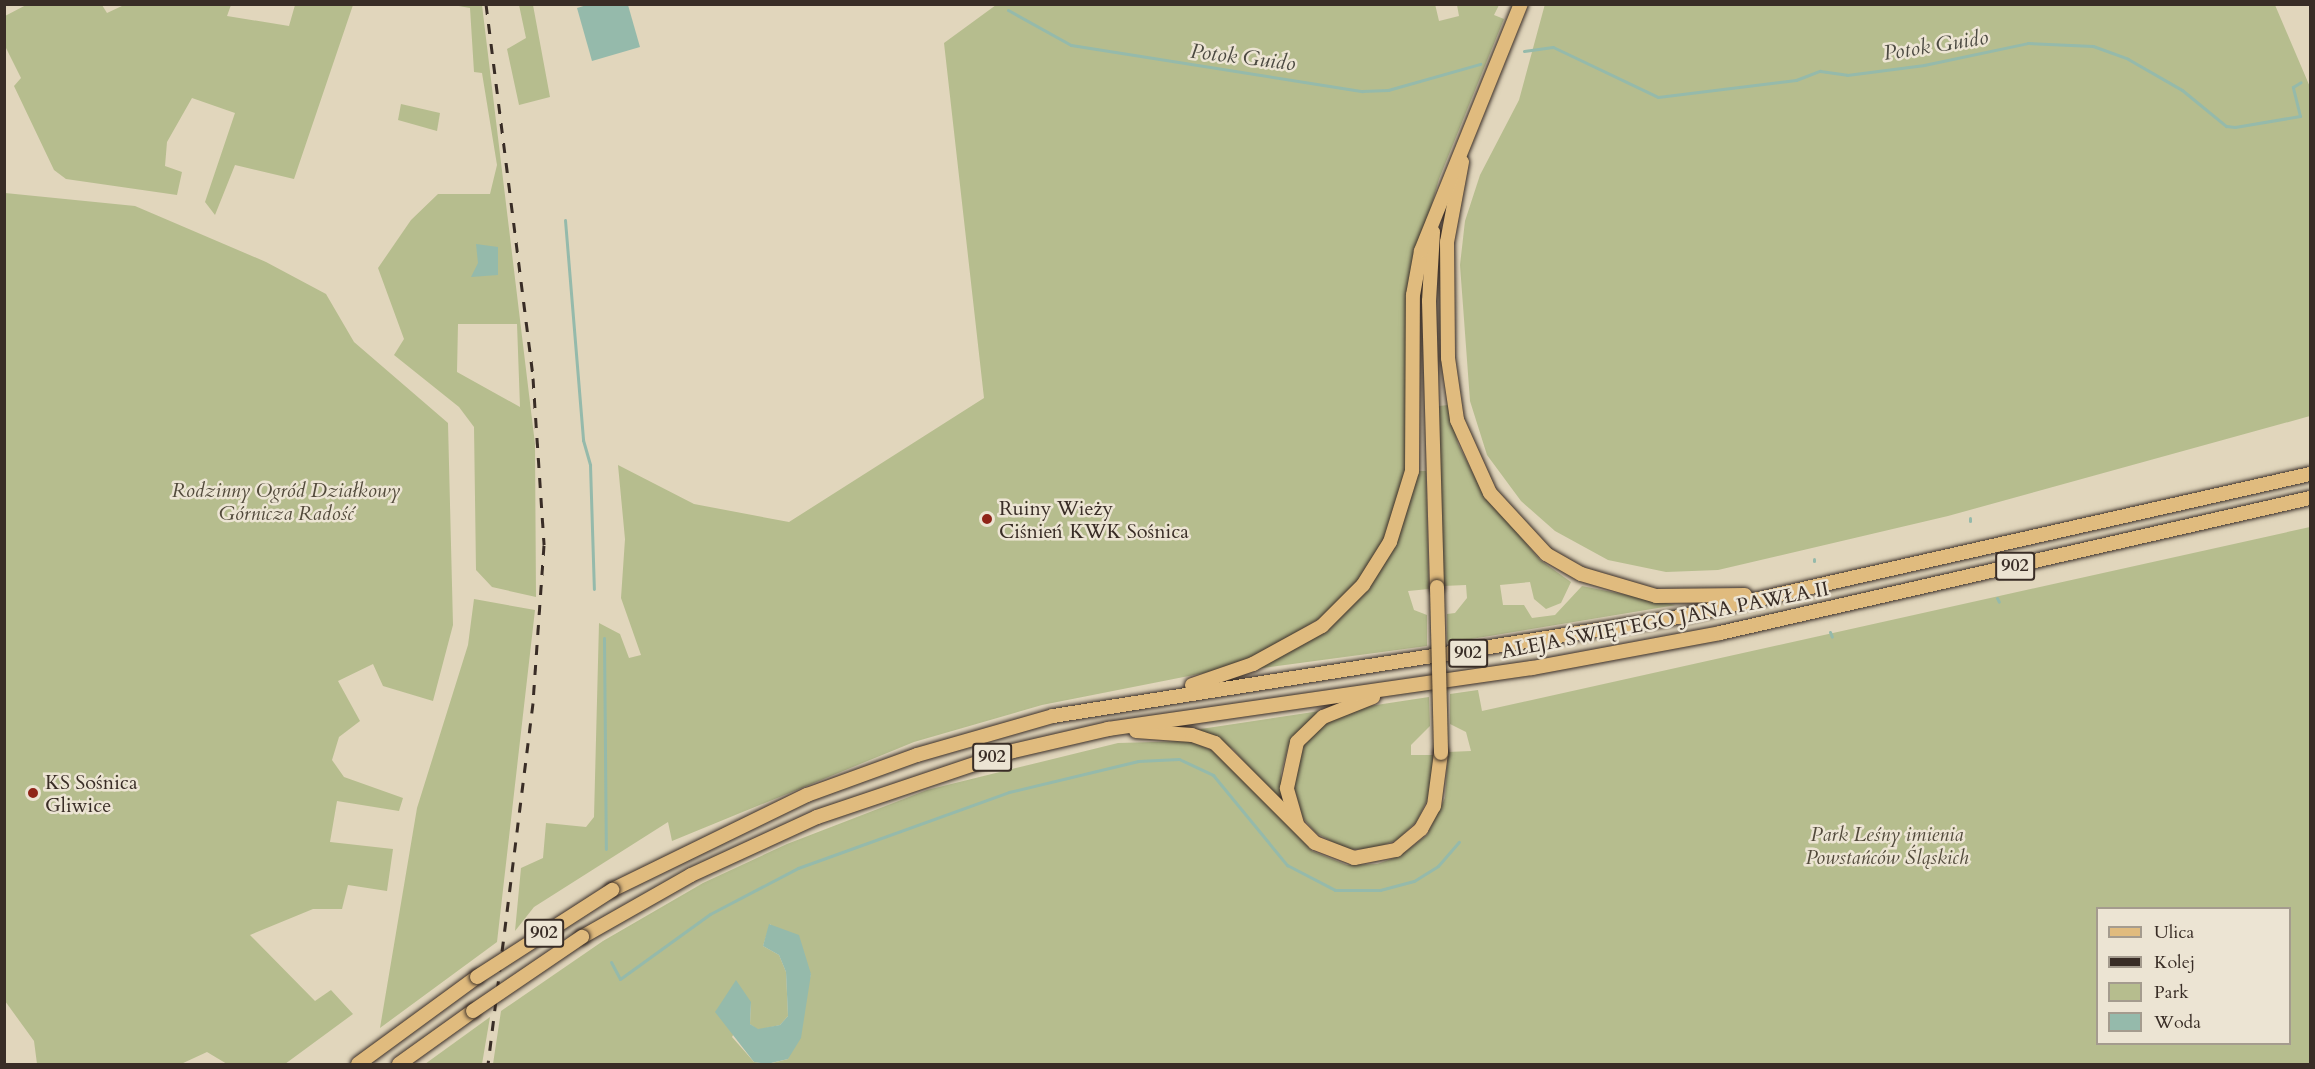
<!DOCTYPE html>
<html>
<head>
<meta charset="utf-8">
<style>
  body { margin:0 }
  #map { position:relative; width:2315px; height:1069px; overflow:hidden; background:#e1d6bc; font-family:Cardo,serif }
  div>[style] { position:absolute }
  .green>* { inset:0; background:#b6bd8e }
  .water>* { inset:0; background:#95baab }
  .stream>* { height:3px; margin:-1.5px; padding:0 1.5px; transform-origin:1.5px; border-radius:1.5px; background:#95baab }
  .roads { filter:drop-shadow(0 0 2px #392d26) drop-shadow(0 0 2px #392d26) }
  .primary>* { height:14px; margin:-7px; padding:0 7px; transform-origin:7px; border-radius:7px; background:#e0bb7e }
  .rail>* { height:3px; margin-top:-1.5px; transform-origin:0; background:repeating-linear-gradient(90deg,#392d26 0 10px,transparent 0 20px) }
  .bridges { filter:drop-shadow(0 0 2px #392d26) drop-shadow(0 0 2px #392d26) }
  .primary-bridge>* { height:14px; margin:-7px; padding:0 7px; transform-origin:7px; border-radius:7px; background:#e0bb7e }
  .dots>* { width:16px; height:16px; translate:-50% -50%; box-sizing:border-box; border:3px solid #ece4d3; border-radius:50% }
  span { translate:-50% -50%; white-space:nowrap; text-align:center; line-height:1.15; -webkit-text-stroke:5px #ece4d3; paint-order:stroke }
  .shield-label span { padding:2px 4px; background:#ece4d3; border:2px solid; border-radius:4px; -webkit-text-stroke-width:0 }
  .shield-label { font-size:18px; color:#392d26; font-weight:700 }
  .park-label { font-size:20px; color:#524a3b; font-style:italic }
  .poi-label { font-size:20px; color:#392d26 }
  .left { translate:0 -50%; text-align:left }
  .street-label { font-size:20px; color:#392d26 }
  .water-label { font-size:21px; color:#4b4941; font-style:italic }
  .frame { position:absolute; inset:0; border:6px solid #392d26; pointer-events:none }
  .legend { position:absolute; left:2096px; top:907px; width:195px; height:138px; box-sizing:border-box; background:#ece4d3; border:2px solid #a49b8e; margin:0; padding:8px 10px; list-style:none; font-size:18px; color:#392d26 }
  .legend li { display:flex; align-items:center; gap:12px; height:30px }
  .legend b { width:30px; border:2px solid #a49b8e }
</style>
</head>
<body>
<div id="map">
  <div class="green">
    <div style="clip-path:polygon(28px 4px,102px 5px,107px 13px,124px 5px,231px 5px,227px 16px,289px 26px,295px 5px,353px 5px,294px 179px,235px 165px,215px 215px,205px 202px,235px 113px,192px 98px,167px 142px,165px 166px,182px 172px,177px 195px,66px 179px,54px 170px,14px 86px,21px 78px,5px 46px,5px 16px)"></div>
    <div style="clip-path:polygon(1435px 4px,1439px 21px,1459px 16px,1457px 5px,1499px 5px,1494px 15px,1504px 19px,1439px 179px,1411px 277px,1406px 471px,1387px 536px,1359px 581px,1327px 614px,1253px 658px,1209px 672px,1042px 705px,914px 742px,672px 841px,668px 822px,534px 907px,515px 931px,521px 868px,543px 858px,546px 823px,586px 827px,594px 817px,599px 623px,620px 634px,629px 658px,641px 655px,621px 598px,625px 539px,618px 465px,694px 504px,789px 522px,984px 398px,944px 43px,996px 5px)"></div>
    <div style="clip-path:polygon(1545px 4px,2275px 5px,2310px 87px,2310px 416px,1948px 516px,1718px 570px,1666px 572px,1608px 560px,1555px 531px,1521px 501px,1487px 455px,1470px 401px,1460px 265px,1465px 221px,1480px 175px,1519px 100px)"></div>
    <div style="clip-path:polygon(evenodd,453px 5px,482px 5px,535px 444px,536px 597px,492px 587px,476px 570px,474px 427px,459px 407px,394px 355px,404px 339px,378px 268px,411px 220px,438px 194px,490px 194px,497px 165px,482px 73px,474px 72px,470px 8px,453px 5px,458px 324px,517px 324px,520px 407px,457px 372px,458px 324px)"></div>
    <div style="clip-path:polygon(519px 5px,533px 5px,550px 97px,519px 105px,507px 49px,526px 38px)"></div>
    <div style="clip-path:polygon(401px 104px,440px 113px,437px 131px,398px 120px)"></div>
    <div style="clip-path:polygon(5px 193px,135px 206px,266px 262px,326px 294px,354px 342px,448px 423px,453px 625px,433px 701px,383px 686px,373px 664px,338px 681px,360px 721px,339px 737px,332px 760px,344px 777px,403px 798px,399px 811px,337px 801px,330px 842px,393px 849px,387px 891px,348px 885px,342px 909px,313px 909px,250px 935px,315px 1001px,331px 990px,353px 1014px,285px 1064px,227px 1064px,207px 1052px,181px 1064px,37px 1064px,34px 1041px,5px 1001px)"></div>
    <div style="clip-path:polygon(1448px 405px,1458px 444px,1482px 491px,1540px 560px,1571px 582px,1561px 603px,1546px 609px,1534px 599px,1530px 582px,1500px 585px,1503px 605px,1524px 605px,1532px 618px,1555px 615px,1582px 586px,1676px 605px,1447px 643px,1447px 614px,1455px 613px,1467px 598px,1466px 585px,1443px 586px,1439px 406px)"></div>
    <div style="clip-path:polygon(1417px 471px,1426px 471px,1429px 589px,1408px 591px,1414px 610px,1427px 615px,1427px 646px,1256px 669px,1314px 638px,1355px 602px,1395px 543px)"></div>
    <div style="clip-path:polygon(evenodd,2310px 527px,2310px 1064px,768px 1064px,788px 1059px,811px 974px,770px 924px,763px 946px,779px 955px,786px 972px,788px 1016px,780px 1025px,758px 1030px,750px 1024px,751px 1002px,732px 1037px,754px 1062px,767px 1064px,493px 1064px,501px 1011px,603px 941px,703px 883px,787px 844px,927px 790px,1118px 743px,1190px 741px,1218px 753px,1240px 772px,1312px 851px,1347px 865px,1377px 864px,1400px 856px,1427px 835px,1445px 798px,1448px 752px,1471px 751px,1466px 732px,1450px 724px,1450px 694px,1478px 690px,1482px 711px,2310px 527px,2098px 908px,2290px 908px,2290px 1044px,2098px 1044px,2098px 908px)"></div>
    <div style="clip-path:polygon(474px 599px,535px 610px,497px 942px,380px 1028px,417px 808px,468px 645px)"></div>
    <div style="clip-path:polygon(1429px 697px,1430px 726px,1411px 745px,1411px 755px,1434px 755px,1428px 798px,1417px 821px,1397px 840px,1372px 849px,1346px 849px,1316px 833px,1303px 818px,1293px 784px,1305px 742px,1323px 724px,1363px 707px)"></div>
    <div style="clip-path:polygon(1320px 711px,1288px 747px,1281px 773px,1282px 804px,1233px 749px,1194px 730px)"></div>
    <div style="clip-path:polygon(490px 1017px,482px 1064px,425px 1064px)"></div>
  </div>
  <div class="water">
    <div style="clip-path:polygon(590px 4px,628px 5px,640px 47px,592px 61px,577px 8px)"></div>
    <div style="clip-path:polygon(476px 244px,498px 247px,498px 275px,471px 277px,478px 263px)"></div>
    <div style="clip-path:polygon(769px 924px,799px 935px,811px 974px,801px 1038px,788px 1059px,767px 1064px,754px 1062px,715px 1012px,736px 980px,751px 1002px,750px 1024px,758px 1029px,780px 1025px,788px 1016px,786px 972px,779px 955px,763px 946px)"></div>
  </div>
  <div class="stream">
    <div style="left:1008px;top:10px;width:72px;rotate:29.1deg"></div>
    <div style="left:1071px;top:45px;width:295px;rotate:9deg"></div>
    <div style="left:1362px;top:91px;width:26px;rotate:-2deg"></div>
    <div style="left:1388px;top:90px;width:96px;rotate:-15.8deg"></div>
    <div style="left:1524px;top:51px;width:29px;rotate:-8deg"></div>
    <div style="left:1553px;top:47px;width:116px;rotate:25.5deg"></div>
    <div style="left:1658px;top:97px;width:139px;rotate:-7deg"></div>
    <div style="left:1796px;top:80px;width:26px;rotate:-21deg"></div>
    <div style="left:1820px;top:71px;width:27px;rotate:8deg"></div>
    <div style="left:1847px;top:75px;width:78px;rotate:-7.4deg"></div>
    <div style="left:1924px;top:65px;width:106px;rotate:-11.9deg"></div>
    <div style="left:2028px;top:43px;width:65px;rotate:2.6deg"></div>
    <div style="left:2093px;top:46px;width:37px;rotate:20deg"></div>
    <div style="left:2128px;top:59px;width:62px;rotate:29.9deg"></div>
    <div style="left:2182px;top:90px;width:57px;rotate:39.3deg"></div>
    <div style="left:2226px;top:126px;width:9px;rotate:6deg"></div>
    <div style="left:2235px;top:127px;width:66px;rotate:-9.6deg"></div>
    <div style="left:2300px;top:116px;width:30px;rotate:-104deg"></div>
    <div style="left:2293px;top:87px;width:9px;rotate:-32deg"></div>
    <div style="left:565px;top:220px;width:221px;rotate:85.3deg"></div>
    <div style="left:583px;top:440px;width:26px;rotate:74deg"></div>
    <div style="left:590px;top:465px;width:124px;rotate:88.2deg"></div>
    <div style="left:1970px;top:518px;width:3px;rotate:90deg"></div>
    <div style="left:1814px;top:559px;width:2px;rotate:90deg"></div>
    <div style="left:1997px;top:598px;width:4px;rotate:63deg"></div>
    <div style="left:1830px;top:632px;width:5px;rotate:68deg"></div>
    <div style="left:604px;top:638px;width:211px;rotate:89.5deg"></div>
    <div style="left:611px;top:962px;width:19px;rotate:62deg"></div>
    <div style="left:620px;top:979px;width:111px;rotate:-35.8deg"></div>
    <div style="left:710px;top:914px;width:99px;rotate:-27.6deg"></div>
    <div style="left:798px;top:868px;width:224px;rotate:-19.8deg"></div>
    <div style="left:1009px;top:792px;width:133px;rotate:-13.5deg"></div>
    <div style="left:1138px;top:761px;width:41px;rotate:-2.8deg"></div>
    <div style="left:1179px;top:759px;width:38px;rotate:25deg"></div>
    <div style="left:1213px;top:775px;width:117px;rotate:50.6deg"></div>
    <div style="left:1287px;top:865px;width:54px;rotate:27.5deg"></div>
    <div style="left:1335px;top:890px;width:45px"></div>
    <div style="left:1380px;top:890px;width:35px;rotate:-15deg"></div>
    <div style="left:1414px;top:881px;width:28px;rotate:-32deg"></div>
    <div style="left:1438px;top:866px;width:32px;rotate:-49deg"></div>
  </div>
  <div class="roads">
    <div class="primary">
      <div style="left:1462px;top:162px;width:81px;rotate:100.6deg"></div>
      <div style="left:1447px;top:242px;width:116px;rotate:89.5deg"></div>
      <div style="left:1448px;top:358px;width:63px;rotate:81.7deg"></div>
      <div style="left:1457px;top:420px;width:80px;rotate:65.7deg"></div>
      <div style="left:1490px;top:493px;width:83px;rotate:47.4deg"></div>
      <div style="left:1546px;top:554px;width:40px;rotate:29.7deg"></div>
      <div style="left:1581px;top:574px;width:78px;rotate:16.3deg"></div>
      <div style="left:1656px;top:596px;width:89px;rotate:-0.6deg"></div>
      <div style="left:1433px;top:232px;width:69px;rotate:93.3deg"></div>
      <div style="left:1429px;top:301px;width:286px;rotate:88.4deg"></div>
      <div style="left:1192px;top:685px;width:65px;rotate:-19deg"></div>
      <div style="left:1253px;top:664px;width:79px;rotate:-28.8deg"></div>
      <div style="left:1322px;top:626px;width:58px;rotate:-45deg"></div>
      <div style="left:1363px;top:585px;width:51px;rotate:-57.9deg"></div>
      <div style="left:1390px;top:542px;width:74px;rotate:-72.8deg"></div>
      <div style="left:1412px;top:471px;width:176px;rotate:-89.7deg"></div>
      <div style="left:1413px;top:295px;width:45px;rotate:-79.7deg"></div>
      <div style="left:1421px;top:251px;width:266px;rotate:-68deg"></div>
      <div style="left:1136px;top:731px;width:56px;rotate:4.1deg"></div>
      <div style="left:1192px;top:735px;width:24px;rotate:19deg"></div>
      <div style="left:1215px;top:743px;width:141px;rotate:45deg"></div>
      <div style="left:1315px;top:843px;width:42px;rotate:21deg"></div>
      <div style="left:1354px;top:858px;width:43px;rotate:-10.8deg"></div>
      <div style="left:1396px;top:850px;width:33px;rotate:-40deg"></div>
      <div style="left:1421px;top:829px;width:26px;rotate:-61deg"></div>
      <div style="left:1434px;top:806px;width:53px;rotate:-82.5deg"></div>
      <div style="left:1297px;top:824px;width:37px;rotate:-106deg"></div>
      <div style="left:1287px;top:788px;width:47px;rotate:-77.7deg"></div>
      <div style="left:1297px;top:742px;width:36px;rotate:-44deg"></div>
      <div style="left:1323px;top:717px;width:54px;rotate:-21.8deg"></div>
      <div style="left:612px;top:890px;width:217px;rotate:-26deg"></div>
      <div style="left:807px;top:795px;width:117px;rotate:-20deg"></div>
      <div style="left:917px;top:755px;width:141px;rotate:-16deg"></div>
      <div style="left:1053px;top:716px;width:634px;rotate:-8.99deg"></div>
      <div style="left:1679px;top:617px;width:647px;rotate:-12.77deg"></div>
      <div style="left:582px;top:937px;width:125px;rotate:-29.6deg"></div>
      <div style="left:691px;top:875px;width:139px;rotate:-24.7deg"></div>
      <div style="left:817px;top:817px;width:207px;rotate:-18.6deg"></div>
      <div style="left:1013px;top:751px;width:98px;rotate:-13deg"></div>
      <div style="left:1108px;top:729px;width:428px;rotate:-8.2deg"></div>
      <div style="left:1532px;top:668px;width:191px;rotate:-10.5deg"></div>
      <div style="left:1720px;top:633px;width:605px;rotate:-12.89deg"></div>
      <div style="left:358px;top:1064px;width:147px;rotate:-36.2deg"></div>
      <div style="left:399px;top:1064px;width:91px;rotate:-35.6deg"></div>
    </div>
  </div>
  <div class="rail">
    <div style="left:486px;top:4px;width:377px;rotate:82.8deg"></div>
    <div style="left:533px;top:378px;width:167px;rotate:86.2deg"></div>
    <div style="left:544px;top:545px;width:158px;rotate:94deg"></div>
    <div style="left:533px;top:703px;width:364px;rotate:97.1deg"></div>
  </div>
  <div class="bridges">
    <div class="primary-bridge">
      <div style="left:1437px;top:587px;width:166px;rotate:88.6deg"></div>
      <div style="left:477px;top:977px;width:161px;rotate:-32.8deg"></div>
      <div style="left:473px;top:1011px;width:132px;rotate:-34.2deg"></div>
    </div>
  </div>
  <div class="dots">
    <div style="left:987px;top:519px;background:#8f2418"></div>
    <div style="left:33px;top:793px;background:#8f2418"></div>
  </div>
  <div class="shield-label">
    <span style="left:2015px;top:566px">902</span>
    <span style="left:1468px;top:653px">902</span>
    <span style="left:992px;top:757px">902</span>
    <span style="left:544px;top:933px">902</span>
  </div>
  <div class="park-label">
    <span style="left:286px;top:502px">Rodzinny Ogród Działkowy<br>Górnicza Radość</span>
    <span style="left:1887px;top:846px">Park Leśny imienia<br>Powstańców Śląskich</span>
  </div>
  <div class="poi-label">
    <span class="left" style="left:999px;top:520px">Ruiny Wieży<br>Ciśnień KWK Sośnica</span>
    <span class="left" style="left:45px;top:794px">KS Sośnica<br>Gliwice</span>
  </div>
  <div class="street-label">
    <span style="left:1665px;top:620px;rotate:-11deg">ALEJA ŚWIĘTEGO JANA PAWŁA II</span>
  </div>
  <div class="water-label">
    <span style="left:1936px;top:46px;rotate:-9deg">Potok Guido</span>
    <span style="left:1243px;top:58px;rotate:7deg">Potok Guido</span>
  </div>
  <div class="frame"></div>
  <ul class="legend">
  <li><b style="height:8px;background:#e0bb7e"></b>Ulica</li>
  <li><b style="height:8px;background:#392d26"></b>Kolej</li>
  <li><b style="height:16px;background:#b6bd8e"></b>Park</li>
  <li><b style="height:16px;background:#95baab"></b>Woda</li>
  </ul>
</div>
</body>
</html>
